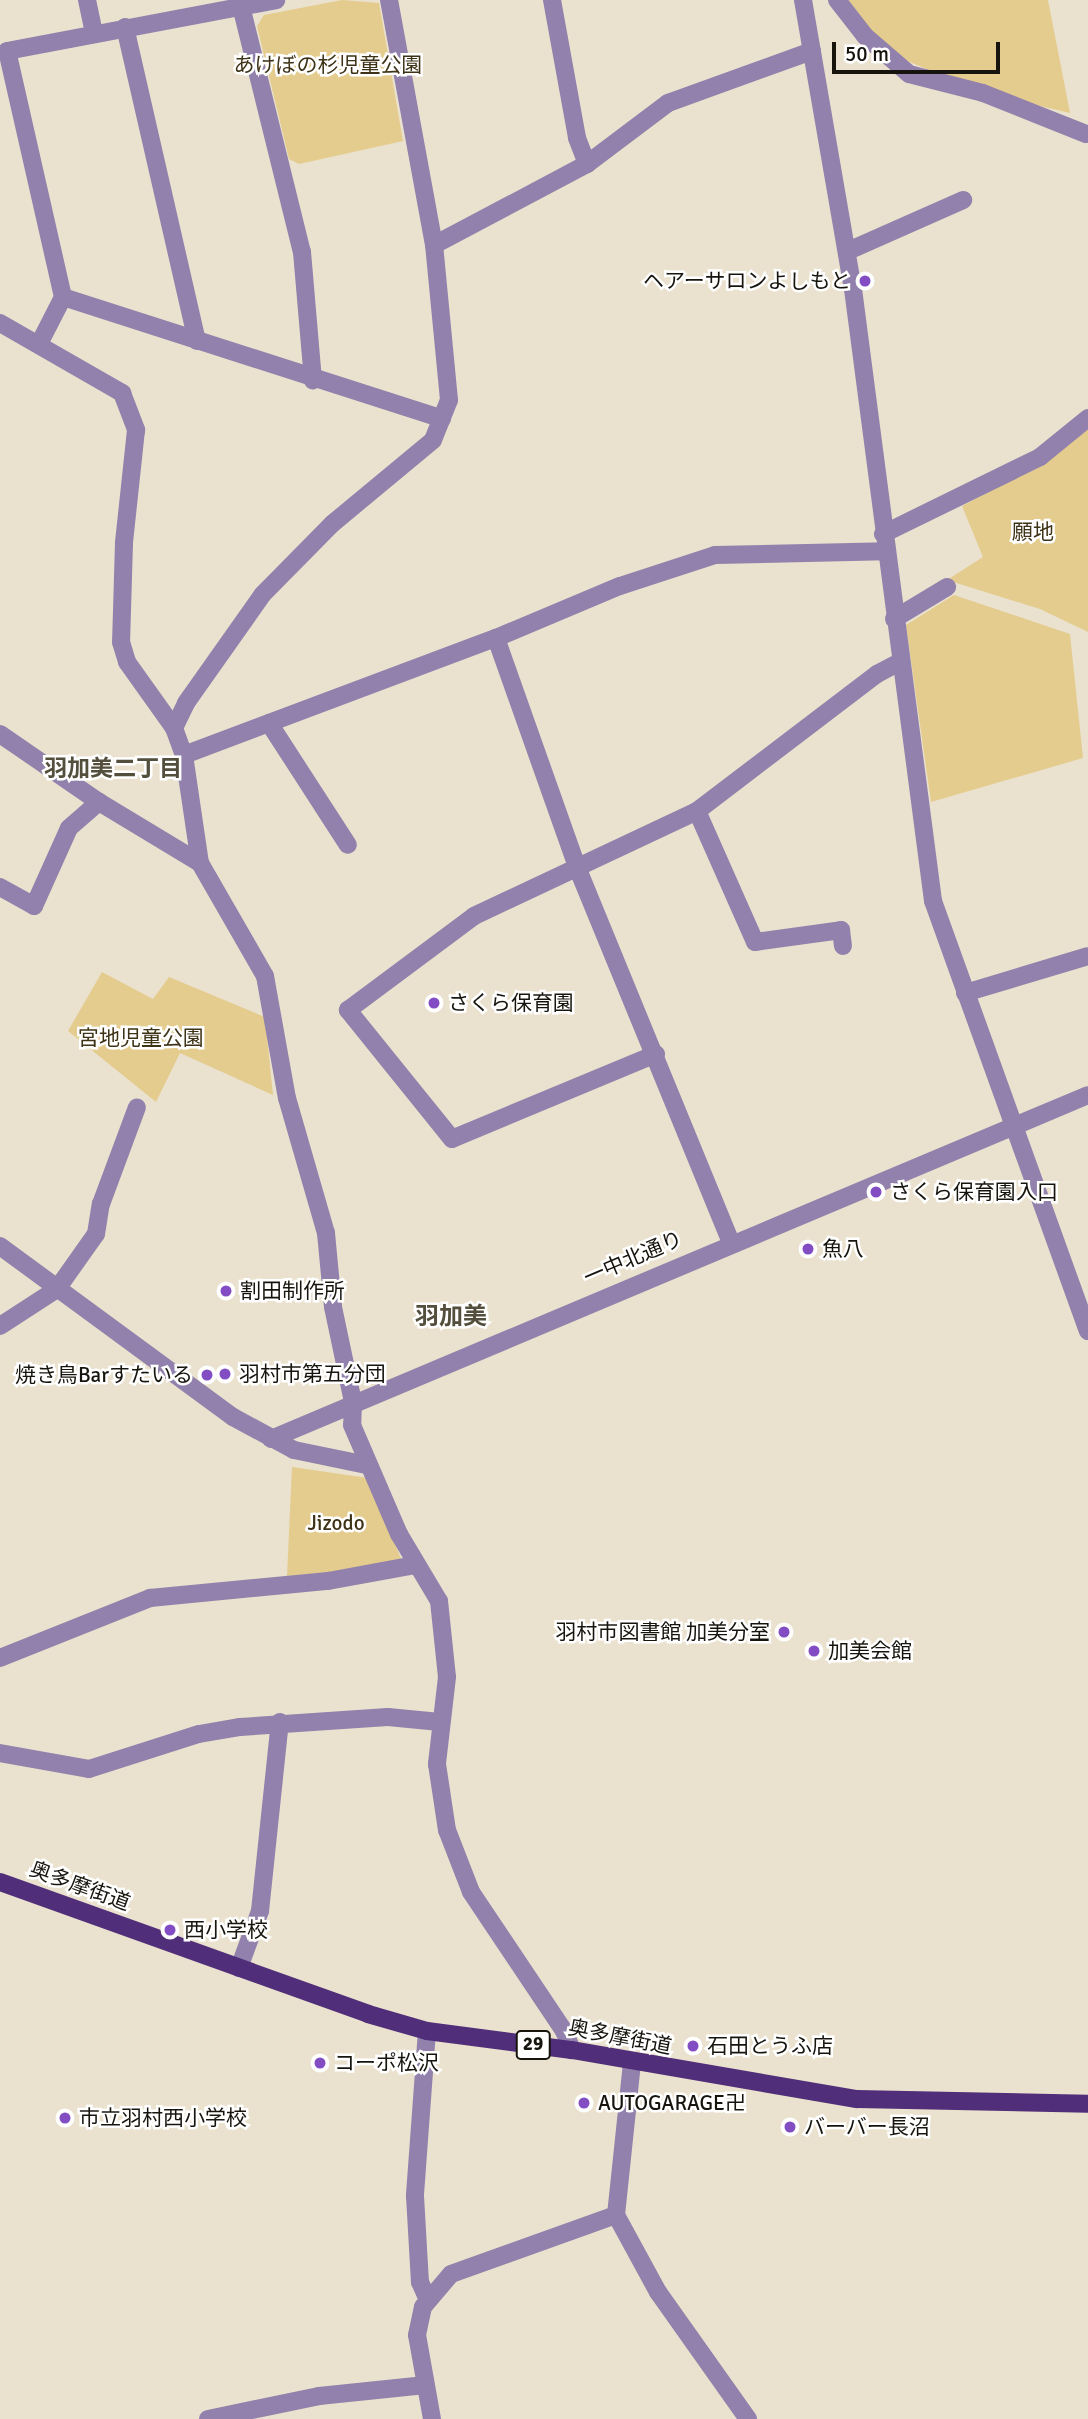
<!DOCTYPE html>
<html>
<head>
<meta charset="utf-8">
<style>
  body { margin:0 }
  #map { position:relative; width:1088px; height:2419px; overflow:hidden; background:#eae2ce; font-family:Signika,"Noto Sans JP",sans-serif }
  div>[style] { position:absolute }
  .green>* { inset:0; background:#e4cc8e }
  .street>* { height:18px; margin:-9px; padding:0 9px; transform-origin:9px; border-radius:9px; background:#9181ac }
  .primary>* { height:18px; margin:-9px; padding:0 9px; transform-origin:9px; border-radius:9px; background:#502e79 }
  .dots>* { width:19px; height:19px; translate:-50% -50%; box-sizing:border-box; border:4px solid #fff; border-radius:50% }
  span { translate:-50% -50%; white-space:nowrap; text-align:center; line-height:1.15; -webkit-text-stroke:5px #fff; paint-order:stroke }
  .shield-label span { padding:2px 5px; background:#fff; border:2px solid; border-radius:5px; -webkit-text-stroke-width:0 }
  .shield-label { font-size:19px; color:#16140d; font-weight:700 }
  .park-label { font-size:21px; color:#3e3316 }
  .poi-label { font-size:21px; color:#16140d }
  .right { translate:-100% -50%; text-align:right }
  .left { translate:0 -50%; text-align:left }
  .street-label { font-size:21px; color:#16140d }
  .neighbourhood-label { font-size:23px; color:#544e3d; font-weight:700 }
  .quarter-label { font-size:24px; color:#544e3d; font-weight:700 }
  .scale { position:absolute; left:832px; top:42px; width:168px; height:32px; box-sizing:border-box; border:4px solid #16140d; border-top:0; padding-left:9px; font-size:21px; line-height:24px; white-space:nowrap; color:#16140d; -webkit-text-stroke:5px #fff; paint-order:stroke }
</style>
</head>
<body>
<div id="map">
  <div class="green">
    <div style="clip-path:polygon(342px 0,379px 3px,403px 141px,299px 164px,289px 159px,257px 26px,264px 15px)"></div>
    <div style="clip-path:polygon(846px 0,1048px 0,1070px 113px,983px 93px,891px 54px)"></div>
    <div style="clip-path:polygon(1088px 424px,1088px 632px,1040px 609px,947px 580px,983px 557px,962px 506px,1041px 464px)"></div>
    <div style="clip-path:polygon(954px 595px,1070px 634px,1083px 758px,931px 802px,906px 625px)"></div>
    <div style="clip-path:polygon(102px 972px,153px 999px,169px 977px,265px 1017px,273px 1095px,180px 1053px,156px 1102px,68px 1031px)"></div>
    <div style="clip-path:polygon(292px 1467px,368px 1478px,404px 1566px,287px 1576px)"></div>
  </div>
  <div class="street">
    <div style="left:87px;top:0;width:33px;rotate:78deg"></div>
    <div style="left:552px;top:0;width:140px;rotate:79.7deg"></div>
    <div style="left:577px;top:138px;width:28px;rotate:69deg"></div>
    <div style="left:803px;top:0;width:293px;rotate:80.2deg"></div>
    <div style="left:853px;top:289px;width:617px;rotate:82.55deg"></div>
    <div style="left:933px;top:901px;width:457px;rotate:70.2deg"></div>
    <div style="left:837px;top:0;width:46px;rotate:52.1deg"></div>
    <div style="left:865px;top:36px;width:58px;rotate:40.8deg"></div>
    <div style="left:909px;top:74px;width:76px;rotate:14.4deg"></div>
    <div style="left:983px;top:93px;width:111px;rotate:21.7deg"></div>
    <div style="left:241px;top:6px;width:253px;rotate:76.1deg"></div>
    <div style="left:302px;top:252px;width:129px;rotate:85.1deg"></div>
    <div style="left:125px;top:27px;width:322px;rotate:77.1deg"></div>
    <div style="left:434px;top:245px;width:173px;rotate:-27.9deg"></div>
    <div style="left:587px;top:164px;width:101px;rotate:-37deg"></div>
    <div style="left:668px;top:103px;width:153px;rotate:-19.9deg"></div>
    <div style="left:848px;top:251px;width:126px;rotate:-23.9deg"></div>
    <div style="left:63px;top:297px;width:398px;rotate:17.8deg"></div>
    <div style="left:0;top:323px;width:141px;rotate:29.8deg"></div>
    <div style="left:122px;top:393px;width:40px;rotate:69deg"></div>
    <div style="left:136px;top:430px;width:114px;rotate:96.1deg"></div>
    <div style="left:124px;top:543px;width:99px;rotate:91.7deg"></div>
    <div style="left:121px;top:642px;width:21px;rotate:73deg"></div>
    <div style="left:127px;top:662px;width:81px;rotate:54.5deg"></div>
    <div style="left:174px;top:728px;width:29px;rotate:70deg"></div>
    <div style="left:184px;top:755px;width:109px;rotate:81.6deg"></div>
    <div style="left:200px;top:863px;width:130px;rotate:60.1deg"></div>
    <div style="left:265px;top:976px;width:124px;rotate:79.8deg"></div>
    <div style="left:287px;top:1098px;width:141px;rotate:73.9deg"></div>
    <div style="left:326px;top:1233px;width:74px;rotate:84.6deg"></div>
    <div style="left:333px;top:1307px;width:97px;rotate:78.1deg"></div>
    <div style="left:353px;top:1402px;width:23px;rotate:92deg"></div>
    <div style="left:352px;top:1425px;width:119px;rotate:66.7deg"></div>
    <div style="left:399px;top:1534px;width:78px;rotate:59.2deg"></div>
    <div style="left:439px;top:1601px;width:76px;rotate:84deg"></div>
    <div style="left:447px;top:1677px;width:88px;rotate:96.6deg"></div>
    <div style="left:437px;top:1764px;width:67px;rotate:81.4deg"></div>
    <div style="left:447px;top:1830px;width:66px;rotate:68.8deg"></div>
    <div style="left:471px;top:1892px;width:167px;rotate:56.2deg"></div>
    <div style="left:564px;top:2031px;width:21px;rotate:67deg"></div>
    <div style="left:39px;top:344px;width:53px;rotate:-62.9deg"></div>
    <div style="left:63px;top:297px;width:252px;rotate:-102.8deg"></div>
    <div style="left:7px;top:51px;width:274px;rotate:-10.7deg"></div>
    <div style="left:883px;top:534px;width:175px;rotate:-26.1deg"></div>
    <div style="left:1040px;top:457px;width:62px;rotate:-39.1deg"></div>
    <div style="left:894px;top:619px;width:62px;rotate:-31.1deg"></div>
    <div style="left:496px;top:638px;width:243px;rotate:70.5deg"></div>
    <div style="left:577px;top:867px;width:405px;rotate:67.7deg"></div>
    <div style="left:269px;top:723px;width:145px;rotate:57.1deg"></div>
    <div style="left:174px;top:728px;width:28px;rotate:-64deg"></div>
    <div style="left:186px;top:703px;width:133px;rotate:-54.8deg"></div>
    <div style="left:263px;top:594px;width:98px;rotate:-45.4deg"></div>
    <div style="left:332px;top:524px;width:131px;rotate:-39.7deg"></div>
    <div style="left:433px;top:440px;width:43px;rotate:-68.2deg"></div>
    <div style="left:449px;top:400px;width:156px;rotate:-95.5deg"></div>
    <div style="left:434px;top:245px;width:249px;rotate:-100.4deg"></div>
    <div style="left:0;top:734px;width:120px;rotate:34.5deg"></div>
    <div style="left:99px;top:802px;width:118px;rotate:31.1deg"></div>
    <div style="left:184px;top:755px;width:333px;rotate:-20.6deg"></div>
    <div style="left:496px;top:638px;width:134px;rotate:-22.8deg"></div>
    <div style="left:620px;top:586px;width:100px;rotate:-18.1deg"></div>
    <div style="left:715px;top:555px;width:170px;rotate:-1.3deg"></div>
    <div style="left:697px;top:811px;width:143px;rotate:66.1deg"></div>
    <div style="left:755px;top:942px;width:87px;rotate:-7.9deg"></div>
    <div style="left:841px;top:930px;width:16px;rotate:83deg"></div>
    <div style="left:0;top:887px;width:39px;rotate:29deg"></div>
    <div style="left:34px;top:906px;width:85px;rotate:-65.8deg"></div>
    <div style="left:69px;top:828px;width:40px;rotate:-41deg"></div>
    <div style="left:965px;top:993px;width:128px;rotate:-16.7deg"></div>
    <div style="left:656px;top:1054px;width:221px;rotate:157.4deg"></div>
    <div style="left:452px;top:1139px;width:166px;rotate:-128.9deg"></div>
    <div style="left:348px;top:1010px;width:157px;rotate:-36.7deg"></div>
    <div style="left:474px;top:916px;width:246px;rotate:-25.2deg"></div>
    <div style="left:697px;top:811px;width:226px;rotate:-37.3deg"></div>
    <div style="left:877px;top:674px;width:27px;rotate:-28deg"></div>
    <div style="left:0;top:1246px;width:289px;rotate:36.3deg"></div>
    <div style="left:233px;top:1417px;width:69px;rotate:28.4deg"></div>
    <div style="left:294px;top:1450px;width:75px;rotate:11.6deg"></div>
    <div style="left:0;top:1326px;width:68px;rotate:-33deg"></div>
    <div style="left:57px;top:1289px;width:67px;rotate:-54.7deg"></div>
    <div style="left:96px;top:1234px;width:30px;rotate:-81deg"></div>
    <div style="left:101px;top:1204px;width:103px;rotate:-69.6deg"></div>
    <div style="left:271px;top:1439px;width:886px;rotate:-22.83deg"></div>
    <div style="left:0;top:1658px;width:162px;rotate:-21.8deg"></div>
    <div style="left:150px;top:1598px;width:179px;rotate:-5.5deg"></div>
    <div style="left:328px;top:1581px;width:88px;rotate:-10.4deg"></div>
    <div style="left:0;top:1753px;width:90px;rotate:10.2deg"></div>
    <div style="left:89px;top:1769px;width:115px;rotate:-17.7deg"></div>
    <div style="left:199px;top:1734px;width:42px;rotate:-9.7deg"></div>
    <div style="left:240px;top:1727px;width:148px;rotate:-3.9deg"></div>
    <div style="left:388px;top:1717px;width:52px;rotate:5.5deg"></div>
    <div style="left:239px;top:1968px;width:61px;rotate:-69.8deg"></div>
    <div style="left:260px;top:1911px;width:190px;rotate:-84deg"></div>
    <div style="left:427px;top:2031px;width:165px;rotate:94.2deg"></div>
    <div style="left:415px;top:2196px;width:86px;rotate:86.7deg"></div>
    <div style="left:420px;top:2282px;width:20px;rotate:66deg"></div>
    <div style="left:616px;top:2215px;width:88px;rotate:61.4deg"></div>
    <div style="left:658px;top:2292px;width:156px;rotate:54.7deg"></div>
    <div style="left:208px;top:2419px;width:113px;rotate:-11.7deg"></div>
    <div style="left:319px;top:2396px;width:107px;rotate:-5.9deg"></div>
    <div style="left:432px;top:2419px;width:85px;rotate:-100.1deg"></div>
    <div style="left:417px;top:2335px;width:29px;rotate:-78deg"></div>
    <div style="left:423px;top:2307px;width:43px;rotate:-49.7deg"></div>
    <div style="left:451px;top:2274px;width:175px;rotate:-19.7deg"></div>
    <div style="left:616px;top:2215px;width:152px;rotate:-84deg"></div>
  </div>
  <div class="primary">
    <div style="left:0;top:1882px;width:391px;rotate:19.7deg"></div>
    <div style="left:368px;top:2014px;width:61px;rotate:16.1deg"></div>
    <div style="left:427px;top:2031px;width:146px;rotate:7.5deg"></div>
    <div style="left:572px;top:2050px;width:289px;rotate:9.8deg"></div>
    <div style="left:857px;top:2099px;width:231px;rotate:1.2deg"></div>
  </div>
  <div class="dots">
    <div style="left:865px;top:281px;background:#824cc3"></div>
    <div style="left:434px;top:1003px;background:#824cc3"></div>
    <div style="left:876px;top:1192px;background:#824cc3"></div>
    <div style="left:808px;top:1249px;background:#824cc3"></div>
    <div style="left:226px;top:1291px;background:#824cc3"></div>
    <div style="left:225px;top:1374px;background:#824cc3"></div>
    <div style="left:207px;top:1375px;background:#824cc3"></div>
    <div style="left:784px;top:1632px;background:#824cc3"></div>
    <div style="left:814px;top:1651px;background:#824cc3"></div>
    <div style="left:170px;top:1930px;background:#824cc3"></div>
    <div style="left:693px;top:2046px;background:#824cc3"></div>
    <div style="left:320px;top:2063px;background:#824cc3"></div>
    <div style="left:584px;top:2103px;background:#824cc3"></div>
    <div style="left:65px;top:2118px;background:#824cc3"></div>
    <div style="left:790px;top:2127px;background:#824cc3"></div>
  </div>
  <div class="shield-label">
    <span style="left:533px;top:2045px">29</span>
  </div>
  <div class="park-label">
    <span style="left:328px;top:65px">あけぼの杉児童公園</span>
    <span style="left:1033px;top:532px">願地</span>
    <span style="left:141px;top:1038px">宮地児童公園</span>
    <span style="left:336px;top:1523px">Jizodo</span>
  </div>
  <div class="poi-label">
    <span class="right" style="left:851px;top:281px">ヘアーサロンよしもと</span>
    <span class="left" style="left:448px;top:1003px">さくら保育園</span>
    <span class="left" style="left:890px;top:1192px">さくら保育園入口</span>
    <span class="left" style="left:822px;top:1249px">魚八</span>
    <span class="left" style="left:240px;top:1291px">割田制作所</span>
    <span class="left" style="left:239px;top:1374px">羽村市第五分団</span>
    <span class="right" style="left:193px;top:1375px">焼き鳥Barすたいる</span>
    <span class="right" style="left:770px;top:1632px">羽村市図書館 加美分室</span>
    <span class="left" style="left:828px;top:1651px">加美会館</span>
    <span class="left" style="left:184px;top:1930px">西小学校</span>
    <span class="left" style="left:707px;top:2046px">石田とうふ店</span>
    <span class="left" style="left:334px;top:2063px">コーポ松沢</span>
    <span class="left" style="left:598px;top:2103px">AUTOGARAGE卍</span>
    <span class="left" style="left:79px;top:2118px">市立羽村西小学校</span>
    <span class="left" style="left:804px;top:2127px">バーバー長沼</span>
  </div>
  <div class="street-label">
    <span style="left:633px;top:1258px;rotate:-23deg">一中北通り</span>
    <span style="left:80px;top:1886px;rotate:20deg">奥多摩街道</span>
    <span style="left:620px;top:2037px;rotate:11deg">奥多摩街道</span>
  </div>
  <div class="neighbourhood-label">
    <span style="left:113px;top:769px">羽加美二丁目</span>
  </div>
  <div class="quarter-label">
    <span style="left:451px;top:1317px">羽加美</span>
  </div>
  <div class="scale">50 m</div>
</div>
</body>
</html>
